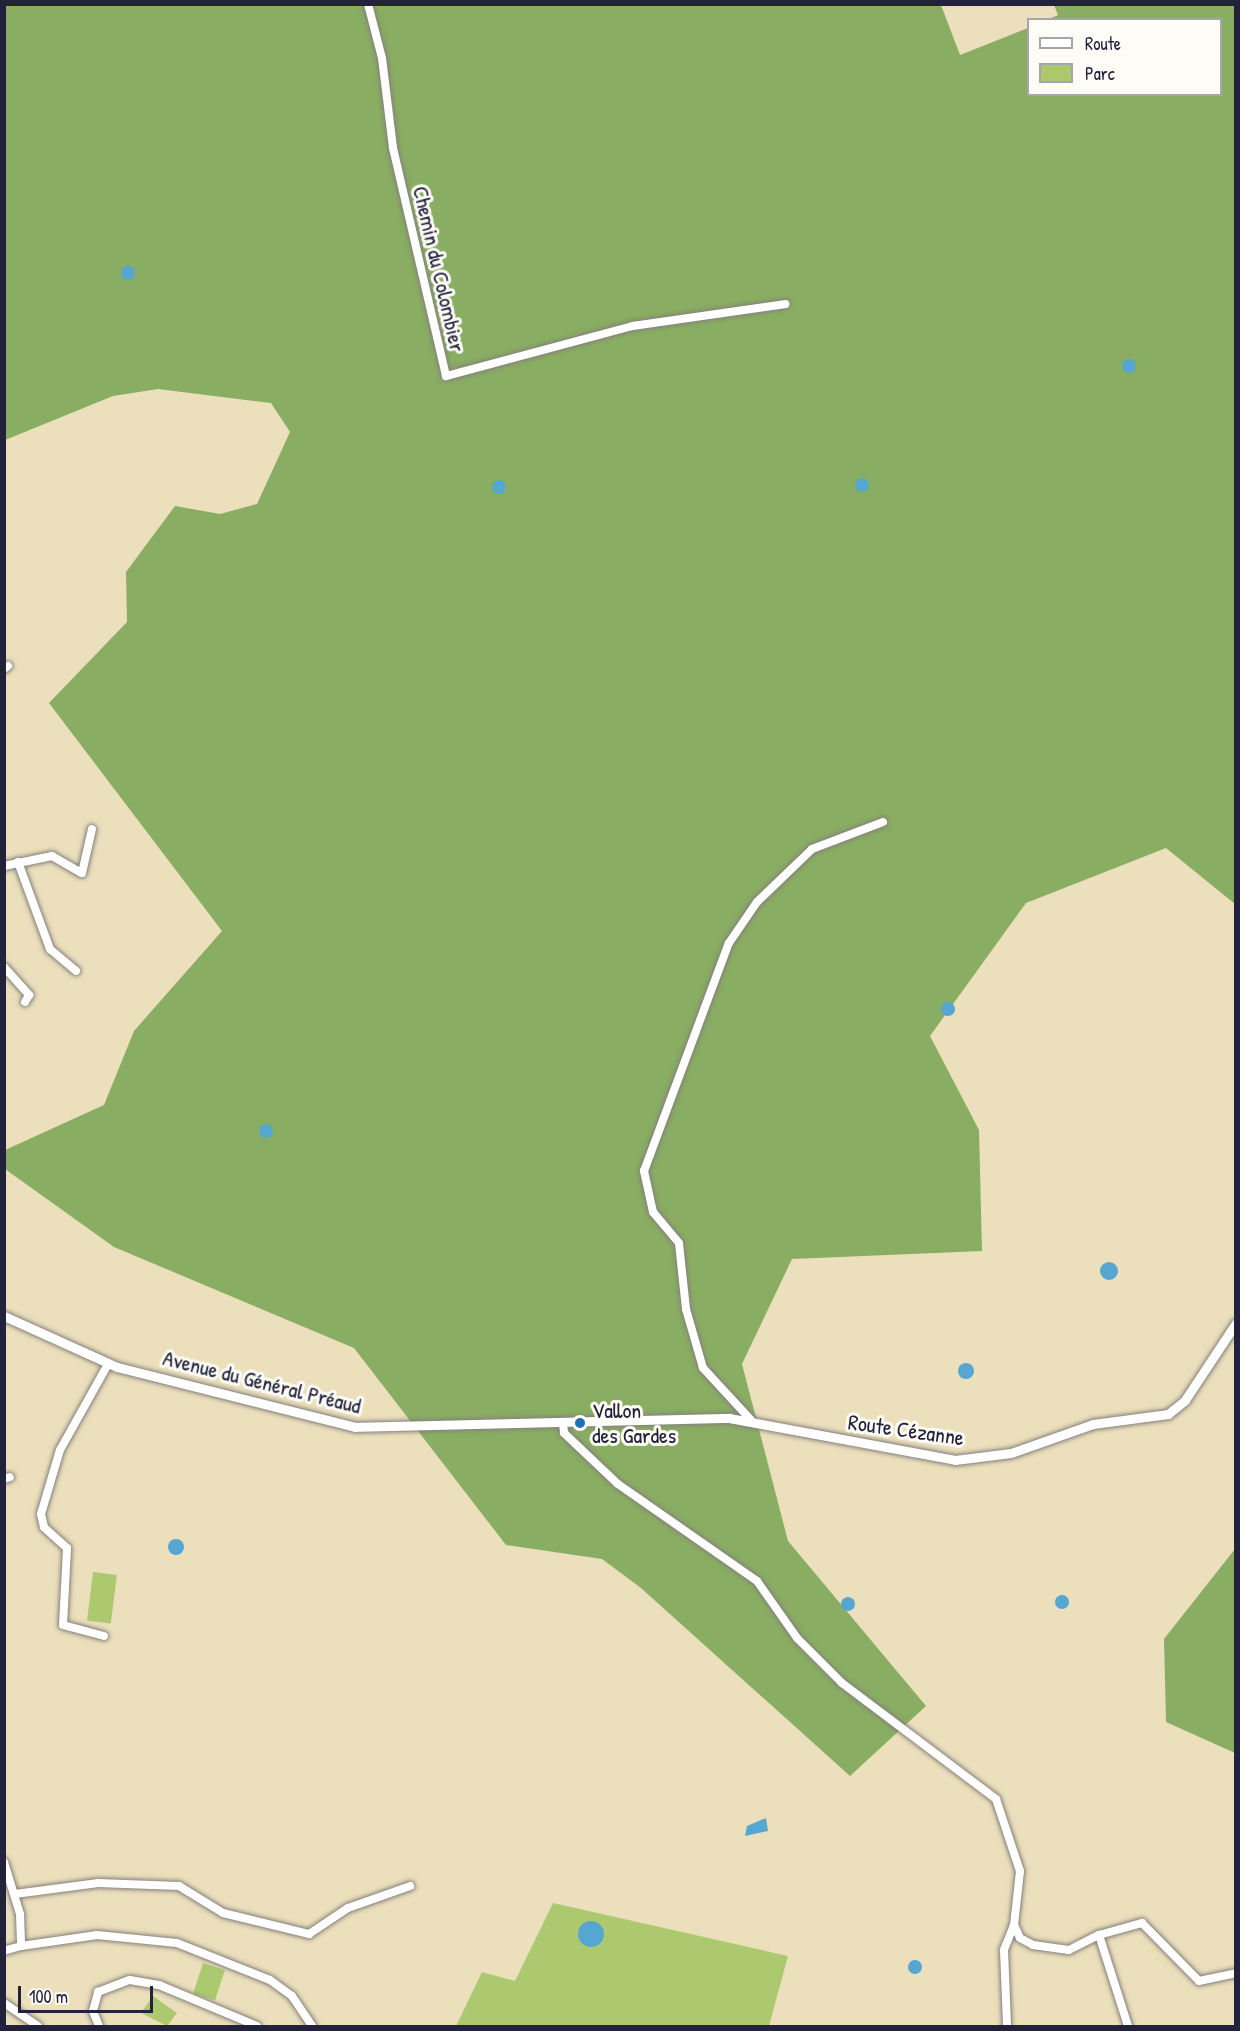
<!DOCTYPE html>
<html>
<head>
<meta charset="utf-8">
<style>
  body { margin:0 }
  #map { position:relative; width:1240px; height:2031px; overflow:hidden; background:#ebdfbc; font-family:"Patrick Hand",sans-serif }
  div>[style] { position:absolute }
  .green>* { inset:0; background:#acc970; transform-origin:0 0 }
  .forest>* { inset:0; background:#89ad62 }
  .water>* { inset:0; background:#55a6d0 }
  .round { border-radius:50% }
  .roads { filter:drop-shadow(0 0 2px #86807c) drop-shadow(0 0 2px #86807c) }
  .minor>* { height:8px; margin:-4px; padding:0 4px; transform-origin:4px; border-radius:4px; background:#fff }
  .tertiary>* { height:9px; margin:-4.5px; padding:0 4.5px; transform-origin:4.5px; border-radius:4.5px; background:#fff }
  .dots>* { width:16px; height:16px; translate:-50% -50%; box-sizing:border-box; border:3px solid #fdfcf7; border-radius:50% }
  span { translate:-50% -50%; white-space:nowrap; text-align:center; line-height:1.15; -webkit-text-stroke:6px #fdfcf7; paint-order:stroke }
  .street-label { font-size:22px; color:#22223b }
  .poi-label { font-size:22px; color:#22223b }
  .left { translate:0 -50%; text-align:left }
  .frame { position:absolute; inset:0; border:6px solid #22223b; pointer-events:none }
  .legend { position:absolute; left:1027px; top:18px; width:195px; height:78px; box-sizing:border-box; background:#fdfcf7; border:2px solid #a5a5ac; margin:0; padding:8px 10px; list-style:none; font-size:18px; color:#22223b }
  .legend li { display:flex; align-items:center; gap:12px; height:30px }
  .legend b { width:30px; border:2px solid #a5a5ac }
  .scale { position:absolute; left:18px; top:1986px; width:135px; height:27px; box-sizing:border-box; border:3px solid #22223b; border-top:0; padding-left:8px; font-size:18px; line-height:21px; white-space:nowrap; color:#22223b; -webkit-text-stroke:4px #fdfcf7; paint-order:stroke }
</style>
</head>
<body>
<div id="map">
  <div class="green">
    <div style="left:93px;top:1572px;width:24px;height:49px;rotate:7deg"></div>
    <div style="clip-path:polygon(553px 1903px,788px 1956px,769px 2026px,456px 2026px,482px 1972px,515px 1981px)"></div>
    <div style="left:203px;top:1963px;width:23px;height:32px;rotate:18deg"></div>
    <div style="clip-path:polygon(153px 1996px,177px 2013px,167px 2026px,141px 2013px)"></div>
  </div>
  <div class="forest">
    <div style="clip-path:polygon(5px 5px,941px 5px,960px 55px,1028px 28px,1028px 94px,1220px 94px,1220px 20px,1049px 19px,1058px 15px,1054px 5px,1235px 5px,1235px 904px,1166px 848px,1026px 903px,930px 1036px,979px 1130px,982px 1251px,792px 1259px,742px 1364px,788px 1541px,926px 1706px,850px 1776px,641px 1588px,602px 1559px,506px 1545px,354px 1348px,114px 1247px,5px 1169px,5px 1150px,104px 1105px,134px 1031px,222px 931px,49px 703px,127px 622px,126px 572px,175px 506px,220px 514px,257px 504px,290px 432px,271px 403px,158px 389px,113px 396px,5px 440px)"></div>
    <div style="clip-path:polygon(1235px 1549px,1235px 1753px,1166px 1722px,1164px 1639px)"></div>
  </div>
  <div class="water">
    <div class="round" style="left:121px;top:266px;width:14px;height:14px"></div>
    <div class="round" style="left:1122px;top:359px;width:14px;height:14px"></div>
    <div class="round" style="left:855px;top:478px;width:14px;height:14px"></div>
    <div class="round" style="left:492px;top:480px;width:14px;height:14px"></div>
    <div class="round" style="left:941px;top:1002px;width:14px;height:14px"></div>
    <div class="round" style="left:259px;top:1124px;width:14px;height:14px"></div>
    <div class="round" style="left:1100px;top:1262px;width:18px;height:18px"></div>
    <div class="round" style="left:958px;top:1363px;width:16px;height:16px"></div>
    <div class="round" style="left:168px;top:1539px;width:16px;height:16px"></div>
    <div class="round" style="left:1055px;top:1595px;width:14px;height:14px"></div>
    <div class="round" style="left:841px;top:1597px;width:14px;height:14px"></div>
    <div style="clip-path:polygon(766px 1818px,768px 1831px,745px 1836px,747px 1826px)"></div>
    <div class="round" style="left:578px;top:1921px;width:26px;height:26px"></div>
    <div class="round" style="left:908px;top:1960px;width:14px;height:14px"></div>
  </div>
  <div class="roads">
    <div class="minor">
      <div style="left:368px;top:4px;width:56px;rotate:75.5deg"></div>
      <div style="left:382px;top:58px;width:91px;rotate:83deg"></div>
      <div style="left:393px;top:148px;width:234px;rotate:76.9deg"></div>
      <div style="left:446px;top:376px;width:194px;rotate:-15deg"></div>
      <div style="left:633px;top:326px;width:154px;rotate:-8.2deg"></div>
      <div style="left:4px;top:669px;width:5px;rotate:-37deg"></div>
      <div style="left:18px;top:862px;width:93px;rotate:69.8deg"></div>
      <div style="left:50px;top:949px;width:34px;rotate:40deg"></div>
      <div style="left:4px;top:866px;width:49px;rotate:-11.8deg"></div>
      <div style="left:52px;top:856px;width:34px;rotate:30deg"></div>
      <div style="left:82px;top:873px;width:45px;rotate:-77.2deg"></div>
      <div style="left:4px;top:967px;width:38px;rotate:48deg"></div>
      <div style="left:29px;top:995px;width:8px;rotate:120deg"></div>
      <div style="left:751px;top:1420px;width:71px;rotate:-132.7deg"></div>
      <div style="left:703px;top:1368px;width:61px;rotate:-106.1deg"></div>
      <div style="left:686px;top:1309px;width:66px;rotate:-96.1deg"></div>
      <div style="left:679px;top:1243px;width:40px;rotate:-130deg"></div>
      <div style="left:653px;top:1212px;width:42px;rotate:-102.4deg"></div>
      <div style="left:644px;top:1171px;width:243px;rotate:-69.6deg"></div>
      <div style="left:729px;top:943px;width:50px;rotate:-55.7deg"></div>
      <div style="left:757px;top:902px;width:76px;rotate:-43.9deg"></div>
      <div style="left:812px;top:849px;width:76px;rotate:-20.8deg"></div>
      <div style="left:563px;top:1423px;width:10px;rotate:84deg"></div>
      <div style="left:564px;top:1433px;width:74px;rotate:43.4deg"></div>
      <div style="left:618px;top:1484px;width:169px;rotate:34.9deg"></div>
      <div style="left:757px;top:1581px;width:70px;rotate:54.9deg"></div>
      <div style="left:797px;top:1638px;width:64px;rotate:45deg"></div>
      <div style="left:842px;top:1683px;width:193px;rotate:37deg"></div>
      <div style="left:996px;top:1799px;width:76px;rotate:71.6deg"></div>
      <div style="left:1020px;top:1871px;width:54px;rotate:96.3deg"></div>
      <div style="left:1014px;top:1925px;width:27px;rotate:112deg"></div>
      <div style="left:1004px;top:1950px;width:76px;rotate:87.7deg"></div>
      <div style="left:4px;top:1479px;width:6px;rotate:-18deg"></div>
      <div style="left:104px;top:1636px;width:42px;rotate:-165deg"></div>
      <div style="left:63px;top:1625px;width:77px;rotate:-87deg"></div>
      <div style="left:67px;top:1548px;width:31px;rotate:-138deg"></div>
      <div style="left:44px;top:1527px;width:13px;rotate:-103deg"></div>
      <div style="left:41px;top:1514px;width:67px;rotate:-73.5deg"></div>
      <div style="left:60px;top:1450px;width:98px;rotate:-60.8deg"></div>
      <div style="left:4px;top:1862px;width:54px;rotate:72.9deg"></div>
      <div style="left:20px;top:1914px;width:32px;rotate:88deg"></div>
      <div style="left:21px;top:1946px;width:18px;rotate:164deg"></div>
      <div style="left:15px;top:1894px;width:84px;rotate:-7.5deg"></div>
      <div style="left:98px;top:1883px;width:81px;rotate:2.1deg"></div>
      <div style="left:179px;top:1886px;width:52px;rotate:31.5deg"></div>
      <div style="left:223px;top:1913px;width:89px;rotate:13.7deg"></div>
      <div style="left:309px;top:1934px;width:47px;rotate:-33.7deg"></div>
      <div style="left:348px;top:1908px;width:66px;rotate:-19.5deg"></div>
      <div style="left:1014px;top:1925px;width:14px;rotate:65deg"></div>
      <div style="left:1020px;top:1938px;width:15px;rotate:28deg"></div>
      <div style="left:1033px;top:1945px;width:36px;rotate:8deg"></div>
      <div style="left:1069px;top:1950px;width:34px;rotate:-27deg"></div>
      <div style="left:1099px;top:1935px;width:96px;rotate:72.3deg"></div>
      <div style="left:1099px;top:1935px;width:45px;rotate:-15.6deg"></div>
      <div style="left:1142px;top:1923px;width:81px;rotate:45.5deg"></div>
      <div style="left:1199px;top:1981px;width:38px;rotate:-12deg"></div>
      <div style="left:21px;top:1946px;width:77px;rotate:-8.2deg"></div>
      <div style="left:97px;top:1935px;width:80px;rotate:5.7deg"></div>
      <div style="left:177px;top:1943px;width:100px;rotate:21.7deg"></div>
      <div style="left:270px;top:1980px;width:27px;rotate:36deg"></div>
      <div style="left:292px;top:1996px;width:36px;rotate:56deg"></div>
      <div style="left:4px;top:2003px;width:41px;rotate:34.1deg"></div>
      <div style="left:99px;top:2026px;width:16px;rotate:-112deg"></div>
      <div style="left:93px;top:2011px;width:20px;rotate:-75deg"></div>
      <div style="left:98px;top:1992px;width:34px;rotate:-21deg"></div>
      <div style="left:130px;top:1980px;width:29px;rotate:10deg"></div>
      <div style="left:159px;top:1985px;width:106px;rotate:22.7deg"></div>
    </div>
    <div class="tertiary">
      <div style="left:4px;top:1316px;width:124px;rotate:24.3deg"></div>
      <div style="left:117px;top:1367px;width:245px;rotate:14.1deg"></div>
      <div style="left:355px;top:1427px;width:374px;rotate:-1.4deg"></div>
      <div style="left:729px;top:1418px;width:230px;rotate:10.5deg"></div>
      <div style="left:955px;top:1460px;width:56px;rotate:-7.1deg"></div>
      <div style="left:1011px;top:1453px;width:87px;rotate:-19.5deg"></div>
      <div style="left:1093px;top:1424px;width:76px;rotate:-7.6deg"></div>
      <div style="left:1168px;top:1414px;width:22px;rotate:-39deg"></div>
      <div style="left:1185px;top:1400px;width:92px;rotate:-56.5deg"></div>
    </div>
  </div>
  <div class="dots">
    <div style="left:580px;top:1423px;background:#1f6fb2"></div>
  </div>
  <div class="street-label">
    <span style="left:439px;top:269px;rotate:77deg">Chemin du Colombier</span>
    <span style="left:262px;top:1382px;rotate:14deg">Avenue du Général Préaud</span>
    <span style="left:906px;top:1430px;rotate:8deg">Route Cézanne</span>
  </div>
  <div class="poi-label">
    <span class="left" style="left:592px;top:1423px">Vallon<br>des Gardes</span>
  </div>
  <div class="frame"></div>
  <ul class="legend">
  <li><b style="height:8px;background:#fff"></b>Route</li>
  <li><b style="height:16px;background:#acc970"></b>Parc</li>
  </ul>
  <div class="scale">100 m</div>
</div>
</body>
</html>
